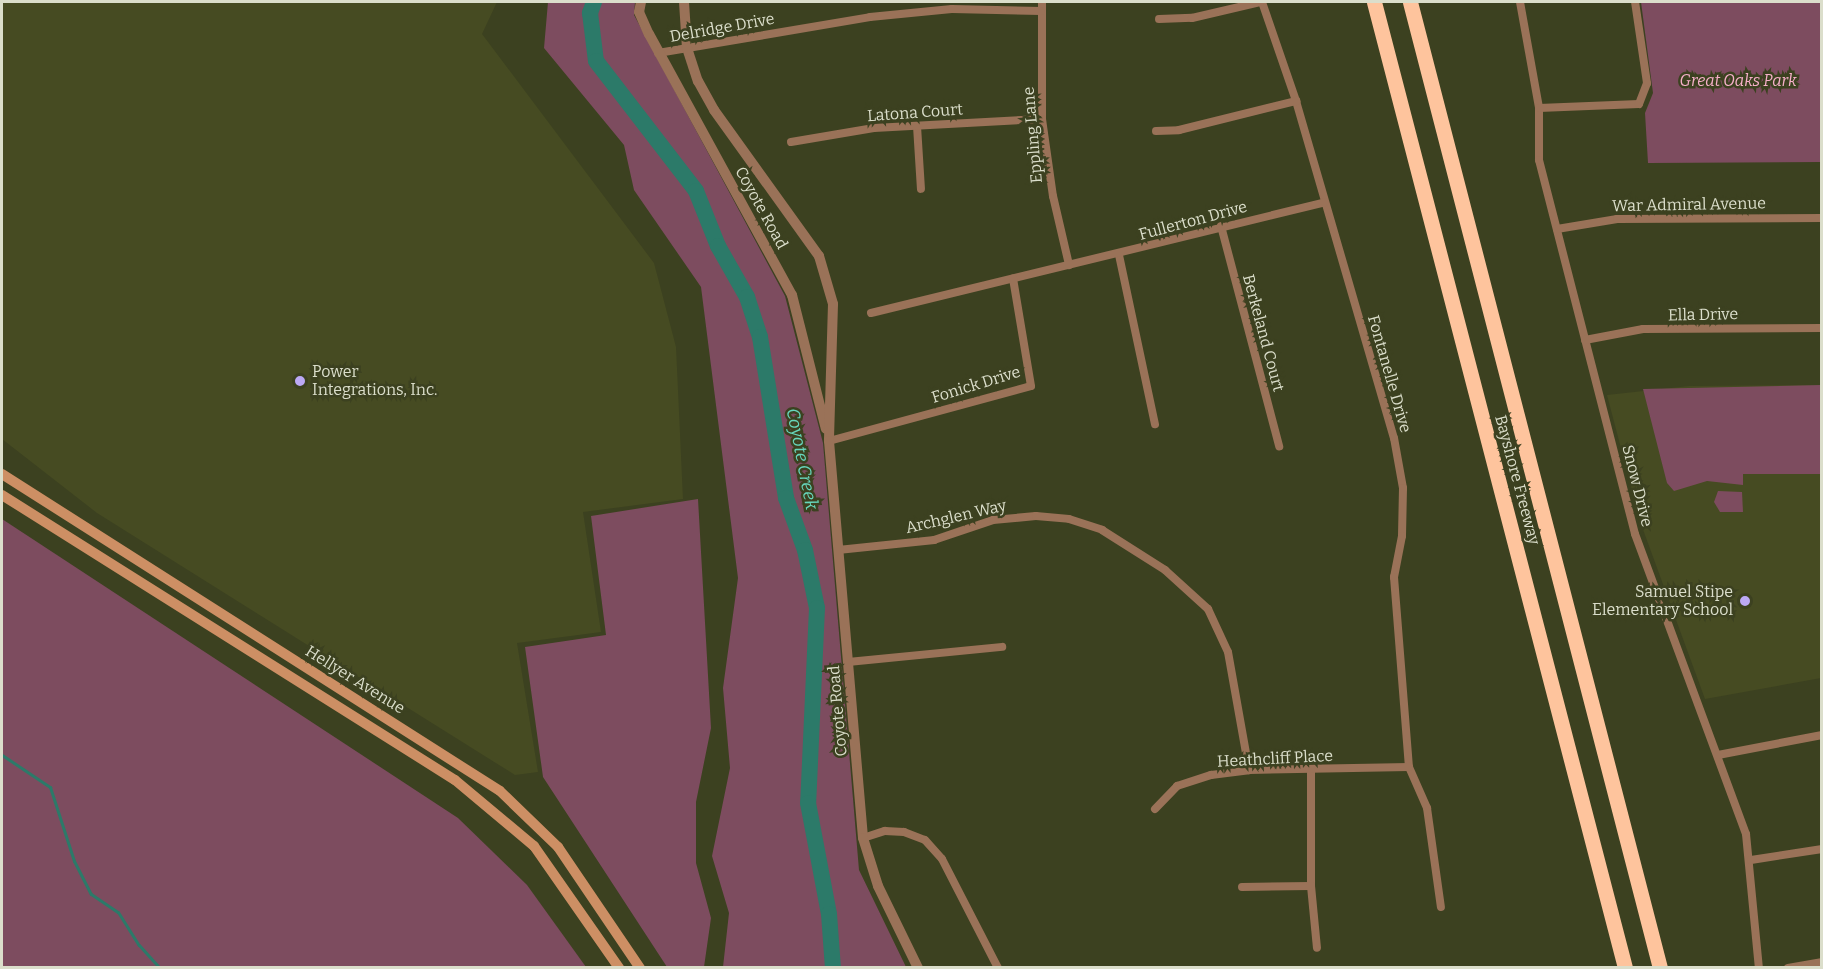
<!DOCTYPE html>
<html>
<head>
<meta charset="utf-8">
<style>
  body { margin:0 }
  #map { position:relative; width:1823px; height:969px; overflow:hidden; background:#3c4120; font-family:Bitter,serif }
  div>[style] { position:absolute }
  .built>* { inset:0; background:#464b22 }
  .green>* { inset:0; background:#7d4c5f }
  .stream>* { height:3px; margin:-1.5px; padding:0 1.5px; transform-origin:1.5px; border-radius:1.5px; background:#2c7a69 }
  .river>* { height:16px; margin:-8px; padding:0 8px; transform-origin:8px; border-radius:8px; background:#2c7a69 }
  .minor>* { height:8px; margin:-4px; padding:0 4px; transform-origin:4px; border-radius:4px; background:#9a7258 }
  .tertiary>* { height:10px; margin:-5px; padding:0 5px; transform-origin:5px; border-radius:5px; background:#9a7258 }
  .secondary>* { height:10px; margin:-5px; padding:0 5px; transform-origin:5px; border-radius:5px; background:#cd8f64 }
  .motorway>* { height:15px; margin:-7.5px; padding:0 7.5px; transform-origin:7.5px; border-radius:7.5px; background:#fec49d }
  .dots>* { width:16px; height:16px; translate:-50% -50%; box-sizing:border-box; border:3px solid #3c4120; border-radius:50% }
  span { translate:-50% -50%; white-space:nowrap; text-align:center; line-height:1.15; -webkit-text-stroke:5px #3c4120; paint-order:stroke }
  .street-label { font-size:16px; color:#dbdecb }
  .park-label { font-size:16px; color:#f6afc9; font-style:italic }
  .poi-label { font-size:16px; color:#dbdecb }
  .left { translate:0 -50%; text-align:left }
  .right { translate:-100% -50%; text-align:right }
  .water-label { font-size:18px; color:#67d7bc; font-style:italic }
  .frame { position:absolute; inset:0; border:3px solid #dbdecb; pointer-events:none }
</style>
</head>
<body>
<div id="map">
  <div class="built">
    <div style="clip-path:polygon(2px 2px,497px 2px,482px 34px,654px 263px,676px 347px,683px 499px,583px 512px,601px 632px,517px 643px,538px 772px,515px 775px,97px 513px,2px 439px)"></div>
    <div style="clip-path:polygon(1821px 385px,1821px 678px,1705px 699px,1641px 524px,1607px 395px,1689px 386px)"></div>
  </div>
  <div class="green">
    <div style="clip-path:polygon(548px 2px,635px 2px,634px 15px,785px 296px,823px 443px,859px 870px,906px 967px,723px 967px,729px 913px,712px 856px,730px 768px,723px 688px,738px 578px,701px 287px,634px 190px,624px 145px,544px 48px)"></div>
    <div style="clip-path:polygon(1641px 2px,1821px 2px,1821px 162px,1648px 163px,1645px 113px,1653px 93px)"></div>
    <div style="clip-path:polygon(1821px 385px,1821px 474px,1743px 474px,1743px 485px,1707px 481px,1674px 491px,1667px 483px,1643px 389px)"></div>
    <div style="clip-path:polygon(1718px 491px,1742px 492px,1743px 512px,1720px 512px,1714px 502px)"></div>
    <div style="clip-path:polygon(698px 499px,711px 728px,696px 802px,696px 863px,711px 918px,704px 967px,667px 967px,543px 777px,525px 647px,606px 635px,591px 516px)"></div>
    <div style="clip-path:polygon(2px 519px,458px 818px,527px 885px,586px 967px,2px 967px)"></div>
  </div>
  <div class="stream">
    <div style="left:2px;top:755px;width:58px;rotate:33.7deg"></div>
    <div style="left:50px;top:787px;width:78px;rotate:72deg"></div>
    <div style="left:74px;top:861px;width:37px;rotate:63deg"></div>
    <div style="left:91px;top:894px;width:32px;rotate:34deg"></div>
    <div style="left:118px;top:912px;width:39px;rotate:58deg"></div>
    <div style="left:139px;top:945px;width:31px;rotate:48deg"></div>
  </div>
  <div class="river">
    <div style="left:594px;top:2px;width:12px;rotate:110deg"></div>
    <div style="left:590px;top:13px;width:48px;rotate:82.9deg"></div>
    <div style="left:596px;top:61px;width:164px;rotate:52.4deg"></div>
    <div style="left:696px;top:191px;width:59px;rotate:68.2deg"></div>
    <div style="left:718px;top:246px;width:59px;rotate:60.4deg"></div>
    <div style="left:747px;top:297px;width:42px;rotate:72deg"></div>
    <div style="left:760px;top:337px;width:163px;rotate:80.8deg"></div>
    <div style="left:786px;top:498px;width:55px;rotate:69.9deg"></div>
    <div style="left:805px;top:550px;width:59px;rotate:78.3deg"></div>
    <div style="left:817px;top:608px;width:195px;rotate:92.6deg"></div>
    <div style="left:808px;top:803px;width:113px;rotate:79.3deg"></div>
    <div style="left:829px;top:914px;width:54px;rotate:85.8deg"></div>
  </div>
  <div class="minor">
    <div style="left:1042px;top:2px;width:117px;rotate:90deg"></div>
    <div style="left:1042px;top:119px;width:78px;rotate:81.9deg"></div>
    <div style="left:1053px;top:196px;width:71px;rotate:76.9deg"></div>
    <div style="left:1262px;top:2px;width:105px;rotate:71deg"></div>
    <div style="left:1296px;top:101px;width:351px;rotate:73.8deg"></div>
    <div style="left:1394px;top:438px;width:51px;rotate:79.8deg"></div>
    <div style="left:1403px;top:488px;width:48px;rotate:91.2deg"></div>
    <div style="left:1402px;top:536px;width:42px;rotate:101deg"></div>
    <div style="left:1394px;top:577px;width:191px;rotate:85.5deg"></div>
    <div style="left:1409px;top:767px;width:45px;rotate:66.3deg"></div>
    <div style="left:1427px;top:808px;width:100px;rotate:82deg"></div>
    <div style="left:1520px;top:2px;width:108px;rotate:79.8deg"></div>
    <div style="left:1539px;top:108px;width:52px;rotate:90deg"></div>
    <div style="left:1539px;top:160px;width:386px;rotate:75.6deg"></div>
    <div style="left:1635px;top:534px;width:320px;rotate:69.7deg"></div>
    <div style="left:1746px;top:834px;width:135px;rotate:84.5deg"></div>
    <div style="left:1159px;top:19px;width:33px;rotate:-2deg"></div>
    <div style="left:1192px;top:18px;width:70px;rotate:-13.2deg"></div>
    <div style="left:658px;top:53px;width:215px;rotate:-9.6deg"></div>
    <div style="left:870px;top:17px;width:82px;rotate:-5.6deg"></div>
    <div style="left:952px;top:9px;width:89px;rotate:1.3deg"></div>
    <div style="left:1539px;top:108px;width:100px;rotate:-2.3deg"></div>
    <div style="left:1639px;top:104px;width:22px;rotate:-69deg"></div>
    <div style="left:1647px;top:83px;width:82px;rotate:-98.4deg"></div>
    <div style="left:917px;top:126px;width:63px;rotate:86.4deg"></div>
    <div style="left:1156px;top:131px;width:23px;rotate:-2deg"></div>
    <div style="left:1179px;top:130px;width:121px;rotate:-13.9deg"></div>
    <div style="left:791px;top:142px;width:84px;rotate:-9.6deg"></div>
    <div style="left:874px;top:128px;width:168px;rotate:-3.1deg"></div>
    <div style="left:1221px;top:226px;width:228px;rotate:75.2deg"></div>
    <div style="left:1557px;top:229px;width:61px;rotate:-9.5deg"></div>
    <div style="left:1617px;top:219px;width:205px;rotate:-0.3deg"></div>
    <div style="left:1119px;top:255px;width:173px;rotate:78deg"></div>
    <div style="left:871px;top:313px;width:467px;rotate:-13.7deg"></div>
    <div style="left:1585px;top:340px;width:59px;rotate:-10.7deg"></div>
    <div style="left:1643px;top:329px;width:179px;rotate:-0.3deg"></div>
    <div style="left:829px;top:441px;width:209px;rotate:-15.2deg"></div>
    <div style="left:1031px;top:386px;width:109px;rotate:-99.5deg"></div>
    <div style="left:838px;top:550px;width:97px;rotate:-5.9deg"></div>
    <div style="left:934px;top:540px;width:62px;rotate:-18.7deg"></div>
    <div style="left:993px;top:520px;width:43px;rotate:-5.3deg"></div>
    <div style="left:1036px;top:516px;width:33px;rotate:5deg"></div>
    <div style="left:1069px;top:519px;width:35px;rotate:18deg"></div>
    <div style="left:1102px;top:530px;width:75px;rotate:32.4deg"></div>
    <div style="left:1165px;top:570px;width:58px;rotate:42.2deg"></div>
    <div style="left:1208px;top:609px;width:47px;rotate:65.1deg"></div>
    <div style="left:1228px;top:652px;width:120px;rotate:79.9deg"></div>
    <div style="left:848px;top:662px;width:155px;rotate:-5.6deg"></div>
    <div style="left:1718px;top:755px;width:106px;rotate:-10.9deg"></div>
    <div style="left:1311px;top:770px;width:116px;rotate:90deg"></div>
    <div style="left:1311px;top:886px;width:62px;rotate:84.5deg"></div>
    <div style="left:1155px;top:809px;width:32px;rotate:-46deg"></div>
    <div style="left:1177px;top:786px;width:36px;rotate:-18deg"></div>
    <div style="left:1211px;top:775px;width:38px;rotate:-7deg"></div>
    <div style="left:1249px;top:770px;width:160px;rotate:-1.1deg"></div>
    <div style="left:863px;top:838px;width:23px;rotate:-18deg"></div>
    <div style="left:885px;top:831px;width:19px;rotate:3deg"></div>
    <div style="left:904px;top:832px;width:22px;rotate:21deg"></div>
    <div style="left:925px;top:840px;width:25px;rotate:48deg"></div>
    <div style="left:942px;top:859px;width:123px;rotate:62.8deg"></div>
    <div style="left:1751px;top:860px;width:72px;rotate:-8.8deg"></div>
    <div style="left:1242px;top:887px;width:69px;rotate:-0.8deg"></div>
    <div style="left:1788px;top:968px;width:35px;rotate:-10deg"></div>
  </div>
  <div class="tertiary">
    <div style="left:641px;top:2px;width:10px;rotate:101deg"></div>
    <div style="left:639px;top:12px;width:24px;rotate:66deg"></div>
    <div style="left:649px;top:34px;width:298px;rotate:61.3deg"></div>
    <div style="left:792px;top:295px;width:138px;rotate:75.8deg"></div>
    <div style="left:684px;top:2px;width:46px;rotate:86.3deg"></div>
    <div style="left:687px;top:48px;width:35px;rotate:72deg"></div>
    <div style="left:698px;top:81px;width:33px;rotate:61deg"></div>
    <div style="left:714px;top:110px;width:180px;rotate:54.3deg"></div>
    <div style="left:819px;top:256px;width:50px;rotate:73.7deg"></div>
    <div style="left:833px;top:304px;width:137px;rotate:91.7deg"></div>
    <div style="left:829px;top:441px;width:398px;rotate:85.1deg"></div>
    <div style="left:863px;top:838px;width:50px;rotate:72.6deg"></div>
    <div style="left:878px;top:886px;width:91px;rotate:64deg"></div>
  </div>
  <div class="secondary">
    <div style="left:2px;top:474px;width:590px;rotate:32.48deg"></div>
    <div style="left:500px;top:791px;width:81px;rotate:44deg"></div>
    <div style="left:558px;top:847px;width:146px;rotate:55.9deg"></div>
    <div style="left:2px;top:495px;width:535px;rotate:32.18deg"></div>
    <div style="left:455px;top:780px;width:103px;rotate:39.9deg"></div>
    <div style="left:534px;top:846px;width:149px;rotate:55.1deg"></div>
  </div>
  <div class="motorway">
    <div style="left:1374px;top:2px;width:998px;rotate:75.43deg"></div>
    <div style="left:1410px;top:2px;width:998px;rotate:75.49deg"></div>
  </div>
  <div class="dots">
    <div style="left:300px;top:381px;background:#bca9f5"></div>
    <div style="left:1745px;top:601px;background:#bca9f5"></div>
  </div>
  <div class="street-label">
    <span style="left:722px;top:28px;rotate:-10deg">Delridge Drive</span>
    <span style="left:915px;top:113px;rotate:-4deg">Latona Court</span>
    <span style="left:1033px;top:135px;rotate:-95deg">Eppling Lane</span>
    <span style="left:1689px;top:205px;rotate:-1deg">War Admiral Avenue</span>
    <span style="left:761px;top:208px;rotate:61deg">Coyote Road</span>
    <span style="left:1193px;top:221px;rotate:-15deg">Fullerton Drive</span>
    <span style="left:1703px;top:315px;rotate:-1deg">Ella Drive</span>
    <span style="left:1263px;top:333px;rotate:75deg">Berkeland Court</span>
    <span style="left:1389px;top:374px;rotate:74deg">Fontanelle Drive</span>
    <span style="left:976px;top:385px;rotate:-17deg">Fonick Drive</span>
    <span style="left:1517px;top:480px;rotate:75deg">Bayshore Freeway</span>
    <span style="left:1637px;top:486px;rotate:76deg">Snow Drive</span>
    <span style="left:956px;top:517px;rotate:-13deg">Archglen Way</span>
    <span style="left:355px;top:680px;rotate:32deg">Hellyer Avenue</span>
    <span style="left:838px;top:711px;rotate:-95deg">Coyote Road</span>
    <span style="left:1275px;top:759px;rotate:-3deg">Heathcliff Place</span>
  </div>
  <div class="park-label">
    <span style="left:1738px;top:81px">Great Oaks Park</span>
  </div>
  <div class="poi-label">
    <span class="left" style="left:312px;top:381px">Power<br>Integrations, Inc.</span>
    <span class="right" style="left:1733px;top:601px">Samuel Stipe<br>Elementary School</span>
  </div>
  <div class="water-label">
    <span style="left:802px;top:459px;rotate:79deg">Coyote Creek</span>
  </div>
  <div class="frame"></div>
</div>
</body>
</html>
